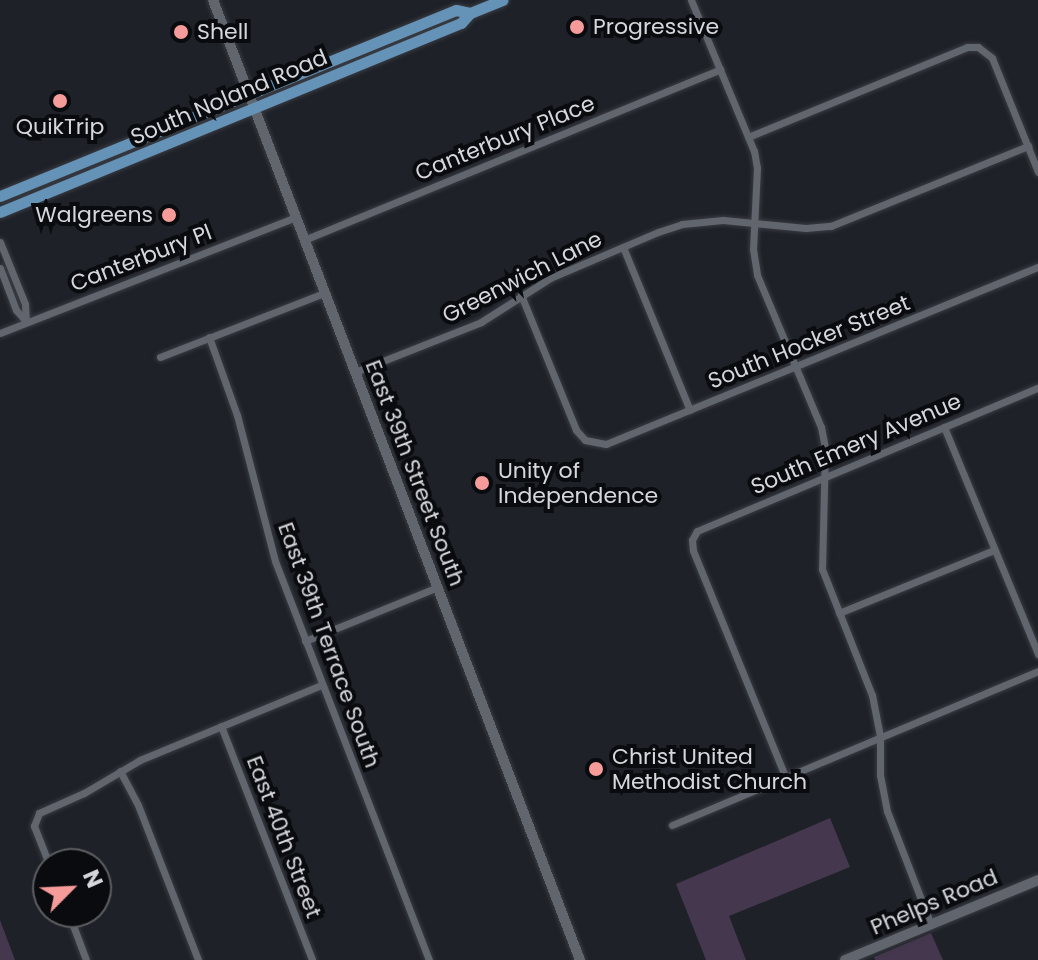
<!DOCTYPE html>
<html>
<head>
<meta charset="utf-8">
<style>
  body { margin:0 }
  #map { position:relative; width:1038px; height:960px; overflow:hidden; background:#1e2128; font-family:Poppins,sans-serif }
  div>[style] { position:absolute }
  .green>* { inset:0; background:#45374e }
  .roads { filter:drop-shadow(0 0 2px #393c42) drop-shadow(0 0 2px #393c42) }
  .street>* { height:7px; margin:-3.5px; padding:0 3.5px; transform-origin:3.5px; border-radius:3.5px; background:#61656e }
  .secondary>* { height:10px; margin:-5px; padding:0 5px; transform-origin:5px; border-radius:5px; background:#61656e }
  .primary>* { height:11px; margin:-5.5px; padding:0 5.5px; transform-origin:5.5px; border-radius:5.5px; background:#6592b7 }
  .dots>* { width:22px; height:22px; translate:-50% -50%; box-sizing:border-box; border:4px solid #090b0e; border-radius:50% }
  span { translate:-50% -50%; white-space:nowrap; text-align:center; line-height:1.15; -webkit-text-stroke:8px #090b0e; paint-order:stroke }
  .poi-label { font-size:22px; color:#d5d7dd }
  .left { translate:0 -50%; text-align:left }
  .right { translate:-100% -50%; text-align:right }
  .street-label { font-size:22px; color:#d5d7dd }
  .north { position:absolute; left:32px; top:848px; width:80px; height:80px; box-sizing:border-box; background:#090b0e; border:2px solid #5b5d61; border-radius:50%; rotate:66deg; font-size:22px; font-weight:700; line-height:32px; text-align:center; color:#d5d7dd }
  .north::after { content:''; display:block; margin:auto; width:28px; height:36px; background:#f59b9a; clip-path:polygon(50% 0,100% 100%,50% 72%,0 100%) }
</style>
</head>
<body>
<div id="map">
  <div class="green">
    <div style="clip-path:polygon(830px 818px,850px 867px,729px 916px,746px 960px,706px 960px,676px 884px)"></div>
    <div style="clip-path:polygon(0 920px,15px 960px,0 960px)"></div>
    <div style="clip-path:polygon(931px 933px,943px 960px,875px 960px,874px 957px)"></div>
  </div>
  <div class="roads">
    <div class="street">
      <div style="left:691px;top:0;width:164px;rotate:67.4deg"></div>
      <div style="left:754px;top:151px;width:17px;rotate:80deg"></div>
      <div style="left:757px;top:168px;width:81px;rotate:92.8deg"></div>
      <div style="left:753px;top:249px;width:26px;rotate:81deg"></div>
      <div style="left:757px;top:275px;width:165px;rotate:67.2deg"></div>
      <div style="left:821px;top:427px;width:21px;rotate:79deg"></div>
      <div style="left:825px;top:448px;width:121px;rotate:91.4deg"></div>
      <div style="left:822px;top:569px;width:136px;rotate:68.4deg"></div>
      <div style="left:872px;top:695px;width:42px;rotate:79deg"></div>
      <div style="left:880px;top:736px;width:39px;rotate:90deg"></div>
      <div style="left:880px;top:775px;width:37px;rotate:79deg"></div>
      <div style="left:887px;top:811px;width:122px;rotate:68.9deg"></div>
      <div style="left:748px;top:137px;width:237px;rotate:-22.3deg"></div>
      <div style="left:967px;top:47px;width:11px"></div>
      <div style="left:978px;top:47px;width:18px;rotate:38deg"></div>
      <div style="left:992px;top:58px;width:123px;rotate:68deg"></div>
      <div style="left:304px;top:240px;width:450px;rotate:-22.3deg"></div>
      <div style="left:0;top:242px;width:67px;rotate:68deg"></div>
      <div style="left:25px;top:304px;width:17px;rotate:87deg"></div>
      <div style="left:623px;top:247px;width:176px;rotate:67.7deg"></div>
      <div style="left:0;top:268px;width:45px;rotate:69.1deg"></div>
      <div style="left:16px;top:310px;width:15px;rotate:48deg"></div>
      <div style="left:521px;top:295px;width:146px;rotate:67.8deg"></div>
      <div style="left:576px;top:430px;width:13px;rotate:48deg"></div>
      <div style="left:585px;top:440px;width:21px;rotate:11deg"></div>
      <div style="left:606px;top:444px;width:467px;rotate:-22.3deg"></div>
      <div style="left:0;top:333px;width:318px;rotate:-21.4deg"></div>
      <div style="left:209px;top:337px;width:83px;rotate:70.3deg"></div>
      <div style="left:237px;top:415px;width:151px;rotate:75.4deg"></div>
      <div style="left:275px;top:561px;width:428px;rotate:68.9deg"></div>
      <div style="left:160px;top:357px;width:176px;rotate:-21.3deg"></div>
      <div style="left:355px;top:372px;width:136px;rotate:-21.6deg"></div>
      <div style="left:481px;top:322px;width:82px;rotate:-32.5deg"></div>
      <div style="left:550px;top:278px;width:117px;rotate:-23.1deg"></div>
      <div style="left:658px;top:232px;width:25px;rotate:-18deg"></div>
      <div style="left:682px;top:224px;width:41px;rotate:-5.6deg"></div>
      <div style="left:723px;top:220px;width:83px;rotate:5.5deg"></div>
      <div style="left:806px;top:228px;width:25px;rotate:-5deg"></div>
      <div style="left:831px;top:226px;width:213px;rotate:-22.1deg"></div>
      <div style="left:944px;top:427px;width:246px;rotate:67.5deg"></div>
      <div style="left:839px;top:613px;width:167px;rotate:-22.1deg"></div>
      <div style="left:305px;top:641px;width:144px;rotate:-22.1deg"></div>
      <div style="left:221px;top:726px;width:251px;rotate:68.7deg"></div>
      <div style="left:120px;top:771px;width:38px;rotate:62deg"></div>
      <div style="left:138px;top:805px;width:166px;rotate:68.8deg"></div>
      <div style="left:785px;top:776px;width:244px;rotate:-112.2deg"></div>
      <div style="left:693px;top:550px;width:10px;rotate:-96deg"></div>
      <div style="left:692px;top:540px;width:10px;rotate:-61deg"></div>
      <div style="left:697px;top:531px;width:370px;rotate:-22.8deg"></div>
      <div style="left:672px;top:825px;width:397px;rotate:-22.8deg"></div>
      <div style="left:49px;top:864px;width:41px;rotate:-111.5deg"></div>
      <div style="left:34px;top:826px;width:14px;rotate:-69deg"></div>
      <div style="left:39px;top:813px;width:49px;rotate:-24deg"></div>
      <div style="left:84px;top:793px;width:65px;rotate:-30.5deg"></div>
      <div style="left:140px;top:760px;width:196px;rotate:-22.5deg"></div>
      <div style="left:68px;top:912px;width:51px;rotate:69.4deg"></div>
    </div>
    <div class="secondary">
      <div style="left:213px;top:0;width:1028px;rotate:69.08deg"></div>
      <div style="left:845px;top:960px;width:209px;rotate:-22.5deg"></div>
    </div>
    <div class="primary">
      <div style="left:0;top:196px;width:492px;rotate:-22.2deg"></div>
      <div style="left:456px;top:10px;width:14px;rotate:12deg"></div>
      <div style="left:0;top:212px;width:498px;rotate:-22.3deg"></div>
      <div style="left:461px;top:23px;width:13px;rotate:-48deg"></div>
      <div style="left:470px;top:13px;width:35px;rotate:-22deg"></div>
    </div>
  </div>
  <div class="dots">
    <div style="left:577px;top:27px;background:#f59b9a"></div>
    <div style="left:181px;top:32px;background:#f59b9a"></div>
    <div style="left:60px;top:101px;background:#f59b9a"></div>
    <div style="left:169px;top:215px;background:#f59b9a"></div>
    <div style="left:482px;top:483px;background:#f59b9a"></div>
    <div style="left:596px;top:769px;background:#f59b9a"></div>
  </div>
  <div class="poi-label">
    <span class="left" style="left:593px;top:27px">Progressive</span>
    <span class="left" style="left:197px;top:32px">Shell</span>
    <span style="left:60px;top:127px">QuikTrip</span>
    <span class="right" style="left:153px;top:215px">Walgreens</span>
    <span class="left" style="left:498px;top:483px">Unity of<br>Independence</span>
    <span class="left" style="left:612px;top:769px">Christ United<br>Methodist Church</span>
  </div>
  <div class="street-label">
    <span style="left:229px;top:97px;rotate:-23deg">South Noland Road</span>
    <span style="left:505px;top:138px;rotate:-22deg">Canterbury Place</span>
    <span style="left:141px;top:258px;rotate:-21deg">Canterbury Pl</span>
    <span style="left:522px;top:277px;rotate:-27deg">Greenwich Lane</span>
    <span style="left:809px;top:342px;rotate:-22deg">South Hocker Street</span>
    <span style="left:856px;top:444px;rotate:-23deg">South Emery Avenue</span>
    <span style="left:415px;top:473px;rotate:69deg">East 39th Street South</span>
    <span style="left:329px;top:645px;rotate:70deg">East 39th Terrace South</span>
    <span style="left:284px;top:837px;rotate:69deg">East 40th Street</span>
    <span style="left:934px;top:902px;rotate:-23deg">Phelps Road</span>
  </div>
  <div class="north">N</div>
</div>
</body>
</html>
